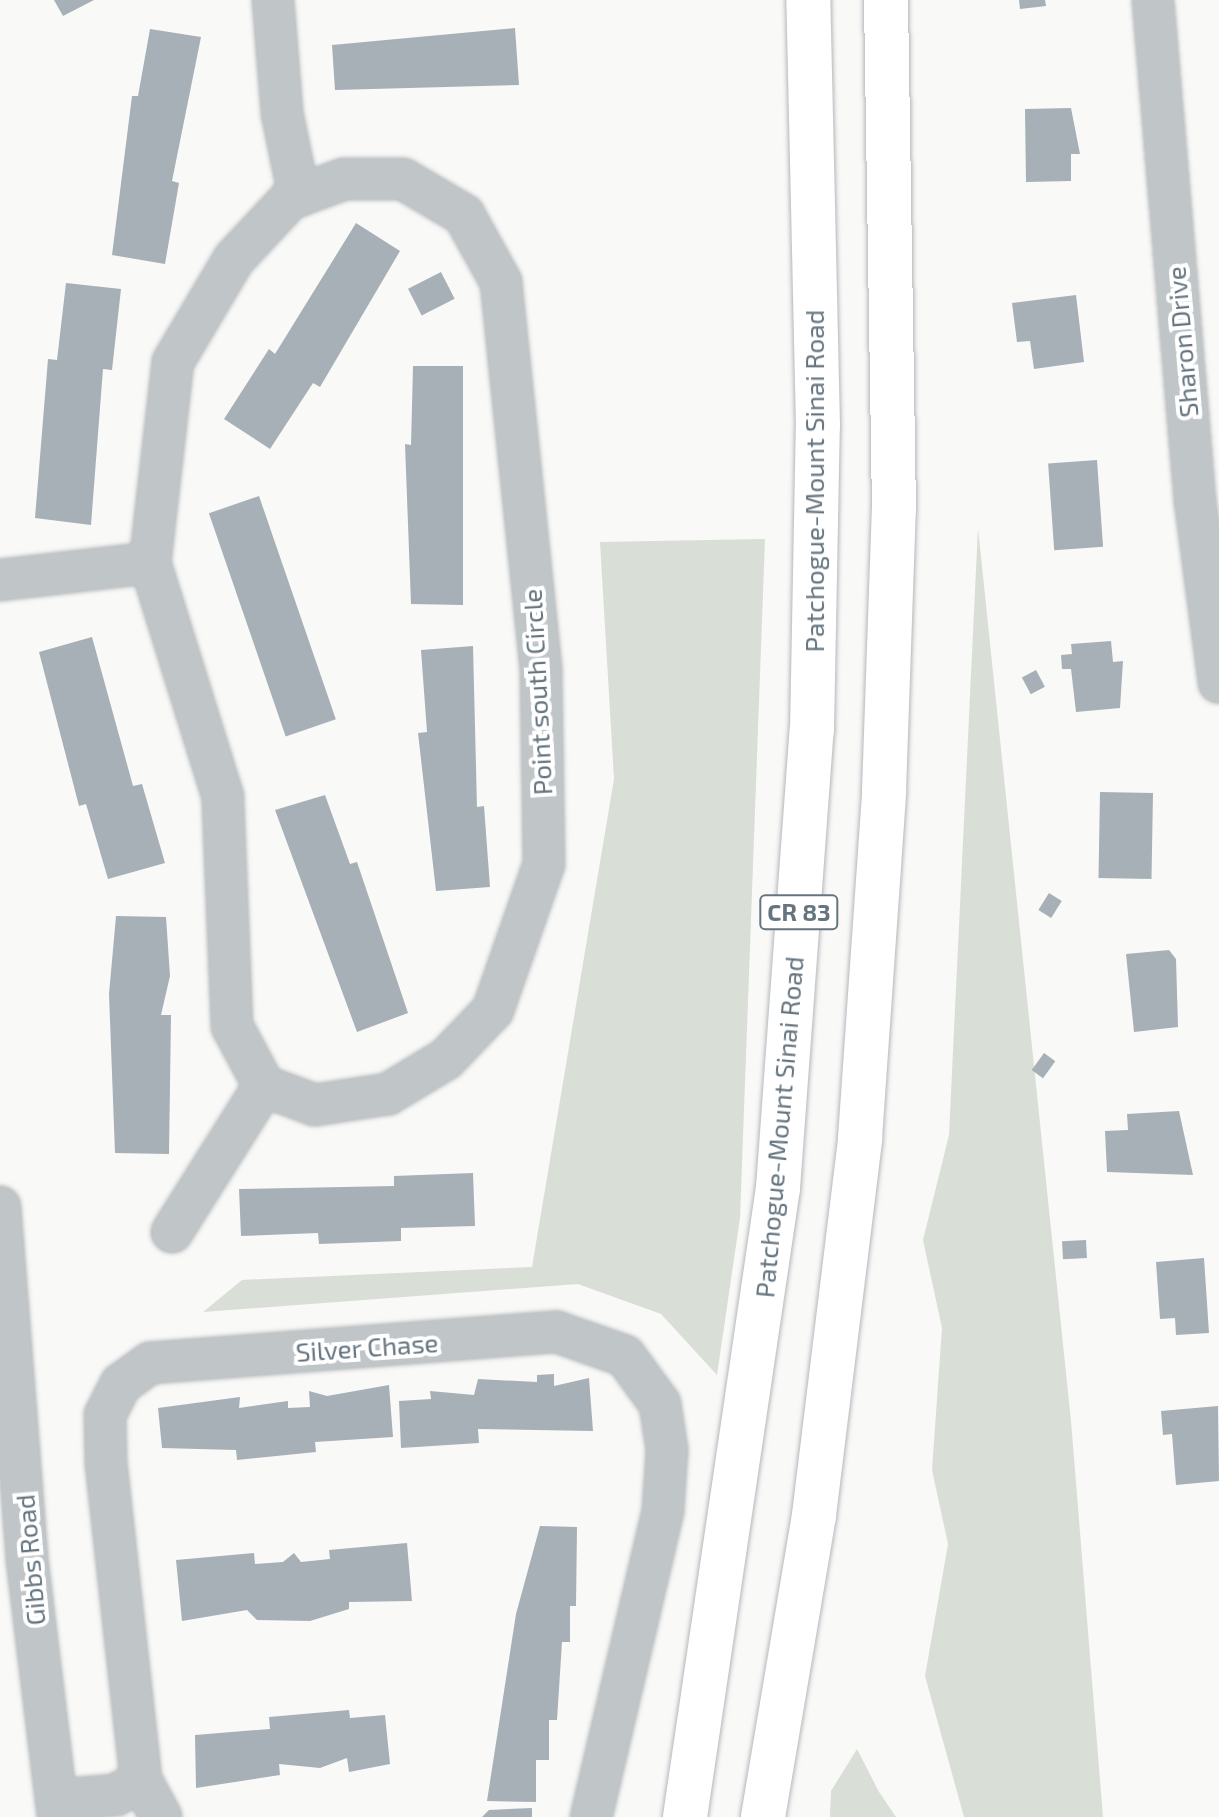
<!DOCTYPE html>
<html>
<head>
<meta charset="utf-8">
<style>
  body { margin:0 }
  #map { position:relative; width:1219px; height:1817px; overflow:hidden; background:#f9f9f7; font-family:"Exo 2",sans-serif }
  div>[style] { position:absolute }
  .green>* { inset:0; background:#d9ded6 }
  .building>* { inset:0; background:#a7b0b6; transform-origin:0 0 }
  .roads { filter:drop-shadow(0 0 2px #b4b8bb) drop-shadow(0 0 2px #b4b8bb) }
  .minor>* { height:40px; margin:-20px; padding:0 20px; transform-origin:20px; border-radius:20px; background:#c0c5c8 }
  .highway>* { height:44px; margin:-22px; padding:0 22px; transform-origin:22px; border-radius:22px; background:#fff }
  span { translate:-50% -50%; white-space:nowrap; text-align:center; line-height:1.15; -webkit-text-stroke:8px #fff; paint-order:stroke }
  .shield-label span { padding:2px 6px; background:#fff; border:2px solid; border-radius:6px; -webkit-text-stroke-width:0 }
  .shield-label { font-size:24px; color:#657580; font-weight:700 }
  .street-label { font-size:26px; color:#657580 }
</style>
</head>
<body>
<div id="map">
  <div class="green">
    <div style="clip-path:polygon(978px 528px,1071px 1421px,1103px 1817px,964px 1817px,925px 1676px,948px 1544px,932px 1470px,942px 1328px,923px 1240px,949px 1135px)"></div>
    <div style="clip-path:polygon(765px 539px,740px 1218px,717px 1375px,661px 1314px,578px 1284px,203px 1312px,242px 1280px,532px 1267px,614px 779px,600px 542px)"></div>
    <div style="clip-path:polygon(857px 1749px,879px 1792px,896px 1817px,830px 1817px,831px 1791px)"></div>
  </div>
  <div class="building">
    <div style="clip-path:polygon(54px 0,94px 0,63px 16px)"></div>
    <div style="clip-path:polygon(1019px 0,1045px 0,1046px 6px,1020px 9px)"></div>
    <div style="clip-path:polygon(515px 28px,519px 85px,335px 90px,332px 45px)"></div>
    <div style="clip-path:polygon(150px 29px,201px 37px,172px 181px,179px 183px,165px 264px,112px 255px,132px 96px,138px 96px)"></div>
    <div style="clip-path:polygon(1071px 108px,1080px 154px,1071px 154px,1071px 181px,1026px 182px,1025px 109px)"></div>
    <div style="clip-path:polygon(356px 223px,400px 251px,320px 387px,313px 383px,270px 449px,224px 419px,269px 349px,275px 354px)"></div>
    <div style="left:441px;top:272px;width:30px;height:37px;rotate:63deg"></div>
    <div style="clip-path:polygon(66px 283px,121px 289px,112px 370px,103px 369px,91px 525px,35px 518px,48px 359px,57px 360px)"></div>
    <div style="clip-path:polygon(1076px 295px,1084px 362px,1034px 369px,1030px 341px,1017px 342px,1012px 303px)"></div>
    <div style="clip-path:polygon(413px 366px,463px 366px,463px 605px,411px 604px,405px 444px,411px 445px)"></div>
    <div style="left:1097px;top:460px;width:87px;height:49px;rotate:86deg"></div>
    <div style="left:259px;top:496px;width:236px;height:53px;rotate:71deg"></div>
    <div style="clip-path:polygon(92px 637px,133px 786px,142px 784px,165px 863px,108px 879px,86px 804px,79px 806px,39px 652px)"></div>
    <div style="clip-path:polygon(1111px 641px,1113px 662px,1123px 661px,1120px 708px,1076px 712px,1071px 669px,1062px 669px,1061px 655px,1072px 654px,1071px 644px)"></div>
    <div style="clip-path:polygon(473px 646px,477px 807px,484px 806px,490px 887px,436px 891px,418px 733px,427px 732px,421px 650px)"></div>
    <div style="left:1036px;top:670px;width:19px;height:16px;rotate:62deg"></div>
    <div style="left:1153px;top:793px;width:86px;height:53px;rotate:91deg"></div>
    <div style="clip-path:polygon(325px 795px,350px 864px,357px 862px,408px 1013px,357px 1032px,275px 810px)"></div>
    <div style="left:1049px;top:893px;width:15px;height:20px;rotate:32deg"></div>
    <div style="clip-path:polygon(116px 916px,166px 917px,170px 976px,161px 1015px,171px 1015px,169px 1154px,115px 1153px,109px 994px)"></div>
    <div style="clip-path:polygon(1169px 950px,1176px 959px,1178px 1027px,1134px 1032px,1126px 954px)"></div>
    <div style="left:1044px;top:1053px;width:14px;height:21px;rotate:36deg"></div>
    <div style="clip-path:polygon(1179px 1111px,1193px 1175px,1107px 1172px,1105px 1131px,1128px 1130px,1127px 1114px)"></div>
    <div style="clip-path:polygon(473px 1173px,475px 1226px,401px 1228px,401px 1241px,319px 1244px,318px 1233px,241px 1236px,239px 1189px,394px 1186px,394px 1176px)"></div>
    <div style="left:1086px;top:1240px;width:18px;height:24px;rotate:87deg"></div>
    <div style="clip-path:polygon(1204px 1258px,1209px 1333px,1176px 1335px,1175px 1318px,1160px 1319px,1156px 1262px)"></div>
    <div style="clip-path:polygon(554px 1374px,554px 1386px,589px 1378px,593px 1431px,478px 1429px,479px 1443px,401px 1448px,399px 1401px,431px 1399px,430px 1391px,474px 1395px,478px 1379px,537px 1382px,537px 1375px)"></div>
    <div style="clip-path:polygon(389px 1385px,393px 1437px,315px 1442px,316px 1452px,237px 1460px,236px 1450px,162px 1448px,158px 1408px,240px 1397px,239px 1408px,288px 1401px,288px 1408px,310px 1407px,309px 1391px,327px 1396px)"></div>
    <div style="clip-path:polygon(1218px 1406px,1219px 1481px,1176px 1485px,1172px 1434px,1163px 1435px,1161px 1411px)"></div>
    <div style="clip-path:polygon(540px 1526px,577px 1527px,576px 1606px,570px 1606px,570px 1642px,562px 1642px,557px 1720px,549px 1720px,549px 1760px,536px 1760px,536px 1802px,487px 1801px,516px 1614px)"></div>
    <div style="clip-path:polygon(407px 1543px,412px 1601px,349px 1602px,349px 1609px,310px 1621px,257px 1620px,247px 1610px,182px 1621px,176px 1560px,254px 1553px,255px 1564px,283px 1562px,294px 1553px,301px 1562px,330px 1559px,329px 1550px)"></div>
    <div style="clip-path:polygon(349px 1710px,350px 1718px,385px 1715px,390px 1764px,349px 1772px,347px 1758px,320px 1768px,279px 1764px,280px 1775px,196px 1788px,195px 1735px,270px 1729px,269px 1717px)"></div>
    <div style="clip-path:polygon(532px 1808px,532px 1817px,482px 1817px,489px 1810px)"></div>
  </div>
  <div class="roads">
    <div class="minor">
      <div style="left:273px;top:0;width:113px;rotate:85.4deg"></div>
      <div style="left:282px;top:113px;width:85px;rotate:78.4deg"></div>
      <div style="left:1153px;top:0;width:502px;rotate:85.2deg"></div>
      <div style="left:1195px;top:500px;width:184px;rotate:82.5deg"></div>
      <div style="left:344px;top:179px;width:59px"></div>
      <div style="left:403px;top:179px;width:71px;rotate:30.5deg"></div>
      <div style="left:464px;top:215px;width:77px;rotate:61.1deg"></div>
      <div style="left:501px;top:282px;width:392px;rotate:84.1deg"></div>
      <div style="left:541px;top:672px;width:192px;rotate:89.1deg"></div>
      <div style="left:544px;top:864px;width:155px;rotate:109.3deg"></div>
      <div style="left:493px;top:1010px;width:68px;rotate:133.8deg"></div>
      <div style="left:446px;top:1059px;width:68px;rotate:148.9deg"></div>
      <div style="left:388px;top:1094px;width:74px;rotate:171.4deg"></div>
      <div style="left:315px;top:1105px;width:54px;rotate:-159.6deg"></div>
      <div style="left:264px;top:1086px;width:68px;rotate:-118.1deg"></div>
      <div style="left:232px;top:1026px;width:229px;rotate:-92.3deg"></div>
      <div style="left:223px;top:797px;width:245px;rotate:-107.3deg"></div>
      <div style="left:150px;top:563px;width:202px;rotate:-83.5deg"></div>
      <div style="left:173px;top:362px;width:120px;rotate:-59.4deg"></div>
      <div style="left:234px;top:259px;width:82px;rotate:-47deg"></div>
      <div style="left:290px;top:199px;width:58px;rotate:-20.3deg"></div>
      <div style="left:0;top:580px;width:151px;rotate:-6.5deg"></div>
      <div style="left:0;top:1207px;width:353px;rotate:85.6deg"></div>
      <div style="left:27px;top:1559px;width:260px;rotate:83.1deg"></div>
      <div style="left:172px;top:1232px;width:173px;rotate:-57.8deg"></div>
      <div style="left:141px;top:1780px;width:42px;rotate:61.6deg"></div>
      <div style="left:56px;top:1800px;width:60px;rotate:-4.8deg"></div>
      <div style="left:116px;top:1795px;width:29px;rotate:-31deg"></div>
      <div style="left:141px;top:1780px;width:318px;rotate:-96.3deg"></div>
      <div style="left:106px;top:1464px;width:49px;rotate:-91.2deg"></div>
      <div style="left:105px;top:1415px;width:35px;rotate:-63deg"></div>
      <div style="left:121px;top:1384px;width:36px;rotate:-36deg"></div>
      <div style="left:150px;top:1363px;width:408px;rotate:-4.4deg"></div>
      <div style="left:557px;top:1332px;width:72px;rotate:19.4deg"></div>
      <div style="left:625px;top:1356px;width:59px;rotate:53.9deg"></div>
      <div style="left:660px;top:1404px;width:47px;rotate:81.3deg"></div>
      <div style="left:667px;top:1450px;width:61px;rotate:93.8deg"></div>
      <div style="left:663px;top:1511px;width:314px;rotate:103.2deg"></div>
    </div>
    <div class="highway">
      <div style="left:685px;top:1817px;width:636px;rotate:-81.59deg"></div>
      <div style="left:778px;top:1188px;width:459px;rotate:-85.8deg"></div>
      <div style="left:812px;top:730px;width:304px;rotate:-88.9deg"></div>
      <div style="left:818px;top:426px;width:426px;rotate:-91.3deg"></div>
      <div style="left:763px;top:1817px;width:306px;rotate:-80.4deg"></div>
      <div style="left:814px;top:1515px;width:380px;rotate:-83deg"></div>
      <div style="left:860px;top:1138px;width:348px;rotate:-86deg"></div>
      <div style="left:884px;top:791px;width:281px;rotate:-88deg"></div>
      <div style="left:894px;top:510px;width:510px;rotate:-90.9deg"></div>
    </div>
  </div>
  <div class="shield-label">
    <span style="left:799px;top:912px">CR 83</span>
  </div>
  <div class="street-label">
    <span style="left:1182px;top:342px;rotate:-95deg">Sharon Drive</span>
    <span style="left:814px;top:481px;rotate:-90deg">Patchogue-Mount Sinai Road</span>
    <span style="left:537px;top:692px;rotate:-93deg">Point south Circle</span>
    <span style="left:779px;top:1127px;rotate:-85deg">Patchogue-Mount Sinai Road</span>
    <span style="left:367px;top:1347px;rotate:-4deg">Silver Chase</span>
    <span style="left:30px;top:1560px;rotate:-95deg">Gibbs Road</span>
  </div>
</div>
</body>
</html>
